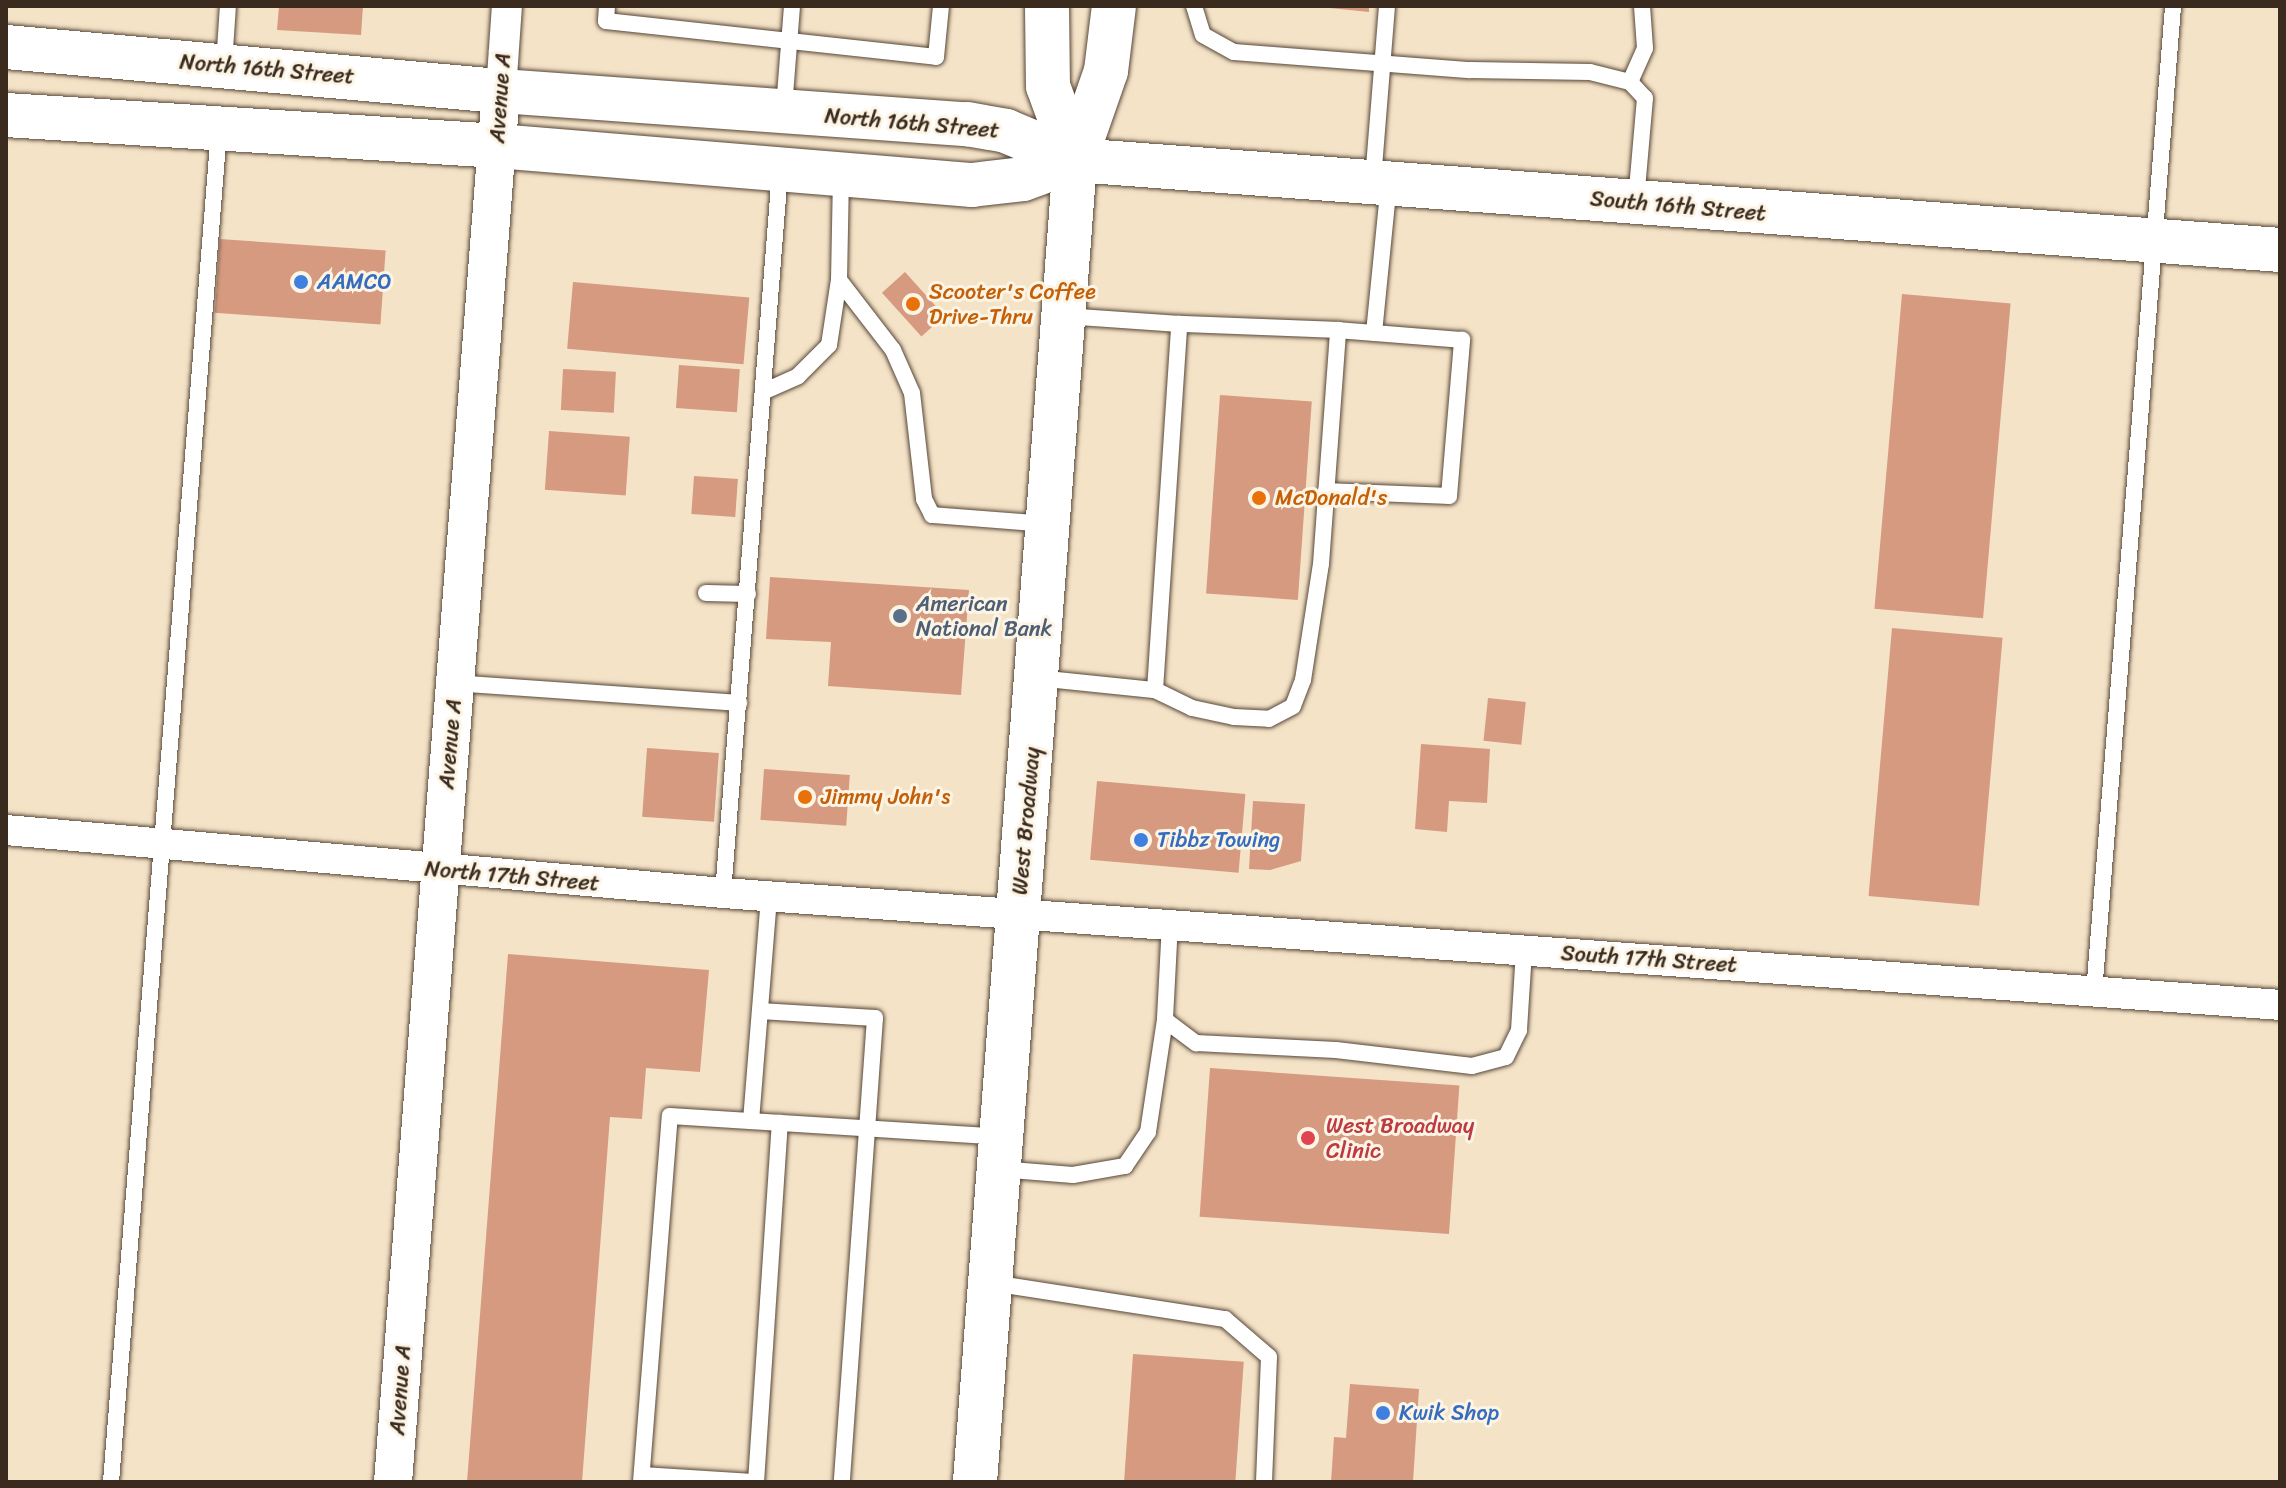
<!DOCTYPE html>
<html>
<head>
<meta charset="utf-8">
<style>
  body { margin:0 }
  #map { position:relative; width:2286px; height:1488px; overflow:hidden; background:#f4e3c7; font-family:Sriracha,sans-serif }
  div>[style] { position:absolute }
  .building>* { inset:0; background:#d69a80; transform-origin:0 0 }
  .roads { filter:drop-shadow(0 0 2px #574637) drop-shadow(0 0 2px #574637) }
  .service>* { height:16px; margin:-8px; padding:0 8px; transform-origin:8px; border-radius:8px; background:#fff }
  .minor>* { height:30px; margin:-15px; padding:0 15px; transform-origin:15px; border-radius:15px; background:#fff }
  .tertiary>* { height:38px; margin:-19px; padding:0 19px; transform-origin:19px; border-radius:19px; background:#fff }
  .secondary>* { height:44px; margin:-22px; padding:0 22px; transform-origin:22px; border-radius:22px; background:#fff }
  .primary>* { height:44px; margin:-22px; padding:0 22px; transform-origin:22px; border-radius:22px; background:#fff }
  .dots>* { width:22px; height:22px; translate:-50% -50%; box-sizing:border-box; border:4px solid #fcf5e5; border-radius:50% }
  span { translate:-50% -50%; white-space:nowrap; text-align:center; line-height:1.15; -webkit-text-stroke:6px #fcf5e5; paint-order:stroke }
  .street-label { font-size:22px; color:#3b2a1e }
  .shop-label { font-size:22px; color:#366cbe }
  .left { translate:0 -50%; text-align:left }
  .food-label { font-size:22px; color:#c56008 }
  .service-label { font-size:22px; color:#4e5e75 }
  .health-label { font-size:22px; color:#be3a42 }
  .frame { position:absolute; inset:0; border:8px solid #3b2a1e; pointer-events:none }
</style>
</head>
<body>
<div id="map">
  <div class="building">
    <div style="clip-path:polygon(279px 6px,363px 6px,361px 35px,277px 30px)"></div>
    <div style="clip-path:polygon(1310px 6px,1369px 6px,1369px 12px)"></div>
    <div style="left:220px;top:239px;width:166px;height:74px;rotate:4deg"></div>
    <div style="left:905px;top:272px;width:59px;height:31px;rotate:48deg"></div>
    <div style="left:573px;top:282px;width:177px;height:67px;rotate:5deg"></div>
    <div style="left:1902px;top:294px;width:109px;height:316px;rotate:5deg"></div>
    <div style="left:679px;top:365px;width:61px;height:43px;rotate:4deg"></div>
    <div style="left:563px;top:369px;width:53px;height:41px;rotate:3deg"></div>
    <div style="left:1220px;top:395px;width:92px;height:199px;rotate:4deg"></div>
    <div style="left:549px;top:431px;width:81px;height:59px;rotate:4deg"></div>
    <div style="left:694px;top:476px;width:44px;height:38px;rotate:4deg"></div>
    <div style="clip-path:polygon(770px 577px,969px 590px,961px 695px,828px 686px,831px 642px,766px 639px)"></div>
    <div style="left:1892px;top:628px;width:111px;height:269px;rotate:5deg"></div>
    <div style="left:1488px;top:698px;width:38px;height:43px;rotate:6deg"></div>
    <div style="clip-path:polygon(1421px 744px,1490px 749px,1487px 803px,1449px 801px,1447px 832px,1415px 829px)"></div>
    <div style="left:647px;top:748px;width:72px;height:69px;rotate:4deg"></div>
    <div style="left:764px;top:769px;width:86px;height:51px;rotate:4deg"></div>
    <div style="left:1097px;top:781px;width:149px;height:79px;rotate:5deg"></div>
    <div style="clip-path:polygon(1253px 801px,1305px 804px,1301px 861px,1270px 870px,1249px 869px)"></div>
    <div style="clip-path:polygon(508px 954px,709px 970px,700px 1072px,646px 1068px,642px 1119px,610px 1117px,582px 1482px,467px 1482px)"></div>
    <div style="left:1210px;top:1068px;width:250px;height:149px;rotate:4deg"></div>
    <div style="left:1133px;top:1354px;width:111px;height:128px;rotate:4deg"></div>
    <div style="clip-path:polygon(1350px 1384px,1419px 1389px,1413px 1482px,1331px 1482px,1334px 1437px,1346px 1438px)"></div>
  </div>
  <div class="roads">
    <div class="service">
      <div style="left:607px;top:6px;width:15px;rotate:94deg"></div>
      <div style="left:606px;top:21px;width:332px;rotate:6.2deg"></div>
      <div style="left:936px;top:57px;width:51px;rotate:-84.4deg"></div>
      <div style="left:1194px;top:6px;width:30px;rotate:73deg"></div>
      <div style="left:1203px;top:35px;width:35px;rotate:29deg"></div>
      <div style="left:1234px;top:52px;width:237px;rotate:4.4deg"></div>
      <div style="left:1470px;top:70px;width:120px;rotate:1deg"></div>
      <div style="left:1590px;top:72px;width:41px;rotate:14deg"></div>
      <div style="left:1630px;top:82px;width:22px;rotate:47deg"></div>
      <div style="left:1645px;top:98px;width:103px;rotate:95deg"></div>
      <div style="left:224px;top:64px;width:58px;rotate:-86.1deg"></div>
      <div style="left:1630px;top:82px;width:37px;rotate:-66deg"></div>
      <div style="left:1645px;top:48px;width:42px;rotate:-94.1deg"></div>
      <div style="left:784px;top:108px;width:102px;rotate:-85.5deg"></div>
      <div style="left:841px;top:176px;width:104px;rotate:91.1deg"></div>
      <div style="left:839px;top:280px;width:88px;rotate:52.4deg"></div>
      <div style="left:893px;top:350px;width:47px;rotate:66.2deg"></div>
      <div style="left:912px;top:393px;width:107px;rotate:83.5deg"></div>
      <div style="left:924px;top:499px;width:18px;rotate:63deg"></div>
      <div style="left:932px;top:515px;width:114px;rotate:4.5deg"></div>
      <div style="left:1373px;top:180px;width:175px;rotate:-85.4deg"></div>
      <div style="left:1374px;top:333px;width:150px;rotate:-84.3deg"></div>
      <div style="left:765px;top:391px;width:36px;rotate:-24deg"></div>
      <div style="left:798px;top:376px;width:44px;rotate:-45deg"></div>
      <div style="left:829px;top:345px;width:66px;rotate:-81.3deg"></div>
      <div style="left:1326px;top:491px;width:123px;rotate:2.3deg"></div>
      <div style="left:1449px;top:496px;width:157px;rotate:-85.2deg"></div>
      <div style="left:1462px;top:340px;width:124px;rotate:-175.4deg"></div>
      <div style="left:706px;top:593px;width:42px;rotate:1.4deg"></div>
      <div style="left:1038px;top:678px;width:118px;rotate:5.9deg"></div>
      <div style="left:1155px;top:690px;width:367px;rotate:-86.2deg"></div>
      <div style="left:1179px;top:324px;width:114px;rotate:-176deg"></div>
      <div style="left:454px;top:683px;width:286px;rotate:4deg"></div>
      <div style="left:1155px;top:690px;width:41px;rotate:25.9deg"></div>
      <div style="left:1192px;top:708px;width:43px;rotate:12.1deg"></div>
      <div style="left:1234px;top:717px;width:35px;rotate:3deg"></div>
      <div style="left:1269px;top:719px;width:27px;rotate:-28deg"></div>
      <div style="left:1293px;top:706px;width:28px;rotate:-69deg"></div>
      <div style="left:1303px;top:680px;width:117px;rotate:-81.2deg"></div>
      <div style="left:1321px;top:564px;width:235px;rotate:-85.8deg"></div>
      <div style="left:1338px;top:330px;width:159px;rotate:-177.8deg"></div>
      <div style="left:723px;top:893px;width:723px;rotate:-85.48deg"></div>
      <div style="left:1170px;top:923px;width:97px;rotate:93deg"></div>
      <div style="left:1165px;top:1020px;width:39px;rotate:37deg"></div>
      <div style="left:1196px;top:1043px;width:140px;rotate:2.9deg"></div>
      <div style="left:1336px;top:1050px;width:137px;rotate:6.7deg"></div>
      <div style="left:1472px;top:1066px;width:35px;rotate:-15deg"></div>
      <div style="left:1506px;top:1057px;width:30px;rotate:-64deg"></div>
      <div style="left:1519px;top:1030px;width:80px;rotate:-86.4deg"></div>
      <div style="left:2094px;top:993px;width:990px;rotate:-85.42deg"></div>
      <div style="left:760px;top:1011px;width:115px;rotate:3.5deg"></div>
      <div style="left:875px;top:1018px;width:465px;rotate:94.1deg"></div>
      <div style="left:751px;top:1121px;width:226px;rotate:-85.4deg"></div>
      <div style="left:999px;top:1169px;width:74px;rotate:4.6deg"></div>
      <div style="left:1073px;top:1175px;width:53px;rotate:-9.8deg"></div>
      <div style="left:1125px;top:1166px;width:41px;rotate:-55.9deg"></div>
      <div style="left:1148px;top:1132px;width:113px;rotate:-81.4deg"></div>
      <div style="left:992px;top:1283px;width:236px;rotate:8.8deg"></div>
      <div style="left:1225px;top:1319px;width:58px;rotate:40.8deg"></div>
      <div style="left:1269px;top:1357px;width:125px;rotate:92.3deg"></div>
      <div style="left:642px;top:1475px;width:111px;rotate:3.6deg"></div>
      <div style="left:111px;top:1482px;width:1354px;rotate:-85.43deg"></div>
      <div style="left:641px;top:1482px;width:367px;rotate:-85.5deg"></div>
      <div style="left:670px;top:1116px;width:331px;rotate:3.6deg"></div>
      <div style="left:756px;top:1482px;width:360px;rotate:-86.2deg"></div>
    </div>
    <div class="minor">
      <div style="left:501px;top:91px;width:85px;rotate:-86deg"></div>
      <div style="left:6px;top:830px;width:720px;rotate:5.02deg"></div>
      <div style="left:723px;top:893px;width:1561px;rotate:4.11deg"></div>
    </div>
    <div class="tertiary">
      <div style="left:393px;top:1482px;width:1395px;rotate:-85.56deg"></div>
    </div>
    <div class="secondary">
      <div style="left:1075px;top:160px;width:1208px;rotate:4.27deg"></div>
    </div>
    <div class="primary">
      <div style="left:1047px;top:6px;width:80px;rotate:89.3deg"></div>
      <div style="left:1048px;top:86px;width:79px;rotate:70deg"></div>
      <div style="left:6px;top:47px;width:497px;rotate:5.1deg"></div>
      <div style="left:501px;top:91px;width:467px;rotate:4.1deg"></div>
      <div style="left:967px;top:124px;width:40px;rotate:10deg"></div>
      <div style="left:1006px;top:131px;width:75px;rotate:22.8deg"></div>
      <div style="left:6px;top:115px;width:492px;rotate:3.6deg"></div>
      <div style="left:497px;top:146px;width:477px;rotate:4.7deg"></div>
      <div style="left:972px;top:185px;width:51px;rotate:-6.7deg"></div>
      <div style="left:1023px;top:179px;width:55px;rotate:-20.1deg"></div>
      <div style="left:975px;top:1482px;width:1326px;rotate:-85.67deg"></div>
      <div style="left:1075px;top:160px;width:94px;rotate:-70.8deg"></div>
      <div style="left:1106px;top:71px;width:65px;rotate:-83deg"></div>
    </div>
  </div>
  <div class="dots">
    <div style="left:301px;top:282px;background:#3f7fe0"></div>
    <div style="left:913px;top:304px;background:#e8710a"></div>
    <div style="left:1259px;top:498px;background:#e8710a"></div>
    <div style="left:900px;top:616px;background:#5c6f8a"></div>
    <div style="left:805px;top:797px;background:#e8710a"></div>
    <div style="left:1141px;top:840px;background:#3f7fe0"></div>
    <div style="left:1308px;top:1138px;background:#e0444e"></div>
    <div style="left:1383px;top:1413px;background:#3f7fe0"></div>
  </div>
  <div class="street-label">
    <span style="left:267px;top:69px;rotate:5deg">North 16th Street</span>
    <span style="left:500px;top:98px;rotate:-86deg">Avenue A</span>
    <span style="left:912px;top:123px;rotate:5deg">North 16th Street</span>
    <span style="left:1678px;top:206px;rotate:5deg">South 16th Street</span>
    <span style="left:450px;top:744px;rotate:-85deg">Avenue A</span>
    <span style="left:1026px;top:821px;rotate:-85deg">West Broadway</span>
    <span style="left:512px;top:876px;rotate:5deg">North 17th Street</span>
    <span style="left:1649px;top:959px;rotate:4deg">South 17th Street</span>
    <span style="left:400px;top:1390px;rotate:-86deg">Avenue A</span>
  </div>
  <div class="shop-label">
    <span class="left" style="left:317px;top:282px">AAMCO</span>
    <span class="left" style="left:1157px;top:840px">Tibbz Towing</span>
    <span class="left" style="left:1399px;top:1413px">Kwik Shop</span>
  </div>
  <div class="food-label">
    <span class="left" style="left:929px;top:304px">Scooter's Coffee<br>Drive-Thru</span>
    <span class="left" style="left:1275px;top:498px">McDonald's</span>
    <span class="left" style="left:821px;top:797px">Jimmy John's</span>
  </div>
  <div class="service-label">
    <span class="left" style="left:916px;top:616px">American<br>National Bank</span>
  </div>
  <div class="health-label">
    <span class="left" style="left:1326px;top:1138px">West Broadway<br>Clinic</span>
  </div>
  <div class="frame"></div>
</div>
</body>
</html>
